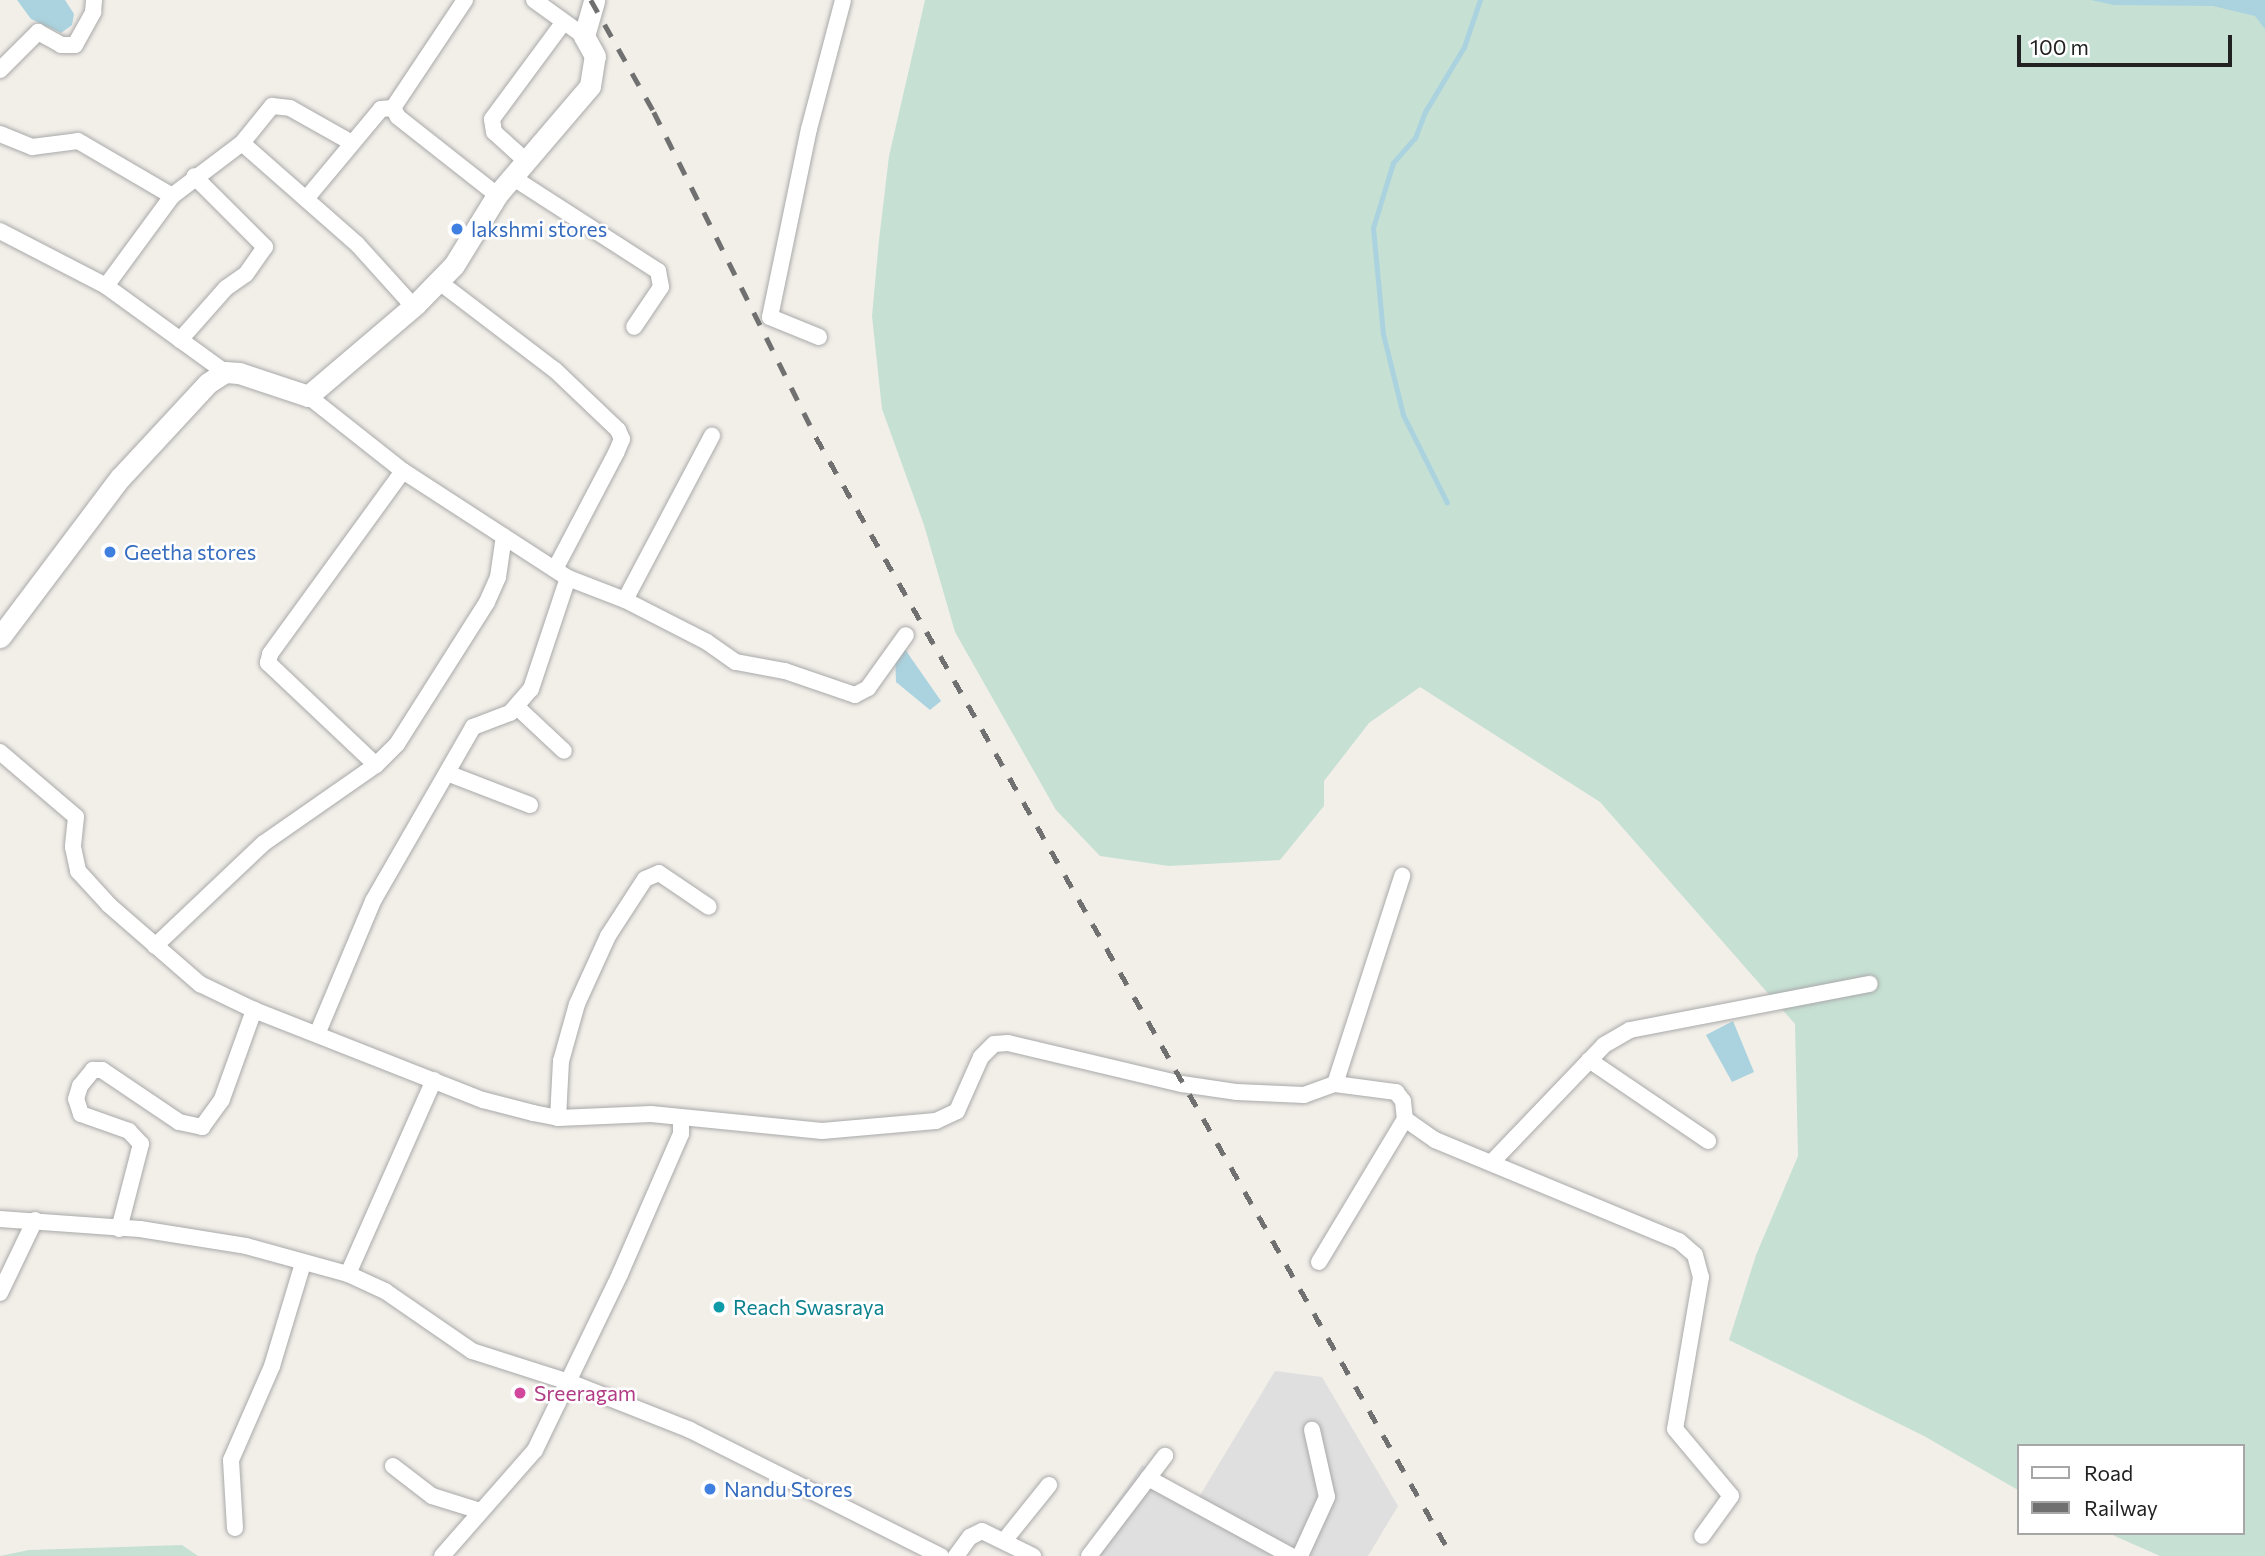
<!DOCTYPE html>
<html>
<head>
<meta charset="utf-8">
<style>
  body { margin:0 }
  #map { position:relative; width:2265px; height:1556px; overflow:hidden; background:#f2efe9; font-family:Commissioner,sans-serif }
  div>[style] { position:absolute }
  .residential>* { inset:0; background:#e0dfdf }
  .wetland>* { inset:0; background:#c6e0d4 }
  .water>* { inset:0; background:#aad3df }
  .stream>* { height:4.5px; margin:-2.25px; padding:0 2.25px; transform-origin:2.25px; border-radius:2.25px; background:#aad3df }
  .roads { filter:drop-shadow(0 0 2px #a9a9a9) drop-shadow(0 0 2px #a9a9a9) }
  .minor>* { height:16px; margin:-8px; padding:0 8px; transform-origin:8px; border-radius:8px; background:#fff }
  .tertiary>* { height:21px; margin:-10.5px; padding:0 10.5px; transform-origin:10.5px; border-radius:10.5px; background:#fff }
  .rail>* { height:4.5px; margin-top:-2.25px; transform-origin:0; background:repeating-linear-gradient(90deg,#707070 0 14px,transparent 0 28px) }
  .dots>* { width:19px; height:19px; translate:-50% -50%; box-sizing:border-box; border:4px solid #fff; border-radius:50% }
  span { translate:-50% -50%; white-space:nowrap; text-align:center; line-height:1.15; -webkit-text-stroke:5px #fff; paint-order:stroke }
  .shop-label { font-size:21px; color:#366cbe }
  .left { translate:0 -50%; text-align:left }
  .culture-label { font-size:21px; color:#0d838f }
  .hotel-label { font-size:21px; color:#b23c85 }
  .legend { position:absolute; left:2017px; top:1444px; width:228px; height:91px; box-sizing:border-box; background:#fff; border:2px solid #a7a7a7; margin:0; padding:9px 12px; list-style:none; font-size:21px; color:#222 }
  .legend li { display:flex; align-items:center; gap:14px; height:35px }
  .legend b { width:35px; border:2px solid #a7a7a7 }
  .scale { position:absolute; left:2017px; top:35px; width:215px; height:32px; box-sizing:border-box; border:4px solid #222; border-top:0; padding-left:9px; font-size:21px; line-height:24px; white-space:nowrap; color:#222; -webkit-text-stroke:5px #fff; paint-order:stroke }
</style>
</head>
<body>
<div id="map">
  <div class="residential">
    <div style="clip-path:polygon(1275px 1371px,1322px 1377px,1398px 1506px,1368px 1556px,1080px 1556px,1142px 1465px,1199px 1497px)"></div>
  </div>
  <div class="wetland">
    <div style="clip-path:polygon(925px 0,2265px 0,2265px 1556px,2160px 1556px,2108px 1533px,2242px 1533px,2242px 1446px,2018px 1446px,2018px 1490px,1924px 1436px,1729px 1340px,1756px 1255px,1798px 1156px,1795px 1024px,1600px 802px,1420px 687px,1369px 723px,1324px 781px,1324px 806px,1280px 860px,1169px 866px,1100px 856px,1056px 810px,955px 632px,924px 525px,882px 409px,872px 316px,879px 240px,889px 156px)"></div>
    <div style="clip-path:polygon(182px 1545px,198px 1556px,0 1556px,29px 1550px)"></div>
  </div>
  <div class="water">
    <div style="clip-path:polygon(17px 0,65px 0,74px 14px,72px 25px,61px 33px,31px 19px)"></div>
    <div style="clip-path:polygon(2091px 0,2265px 0,2265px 29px,2255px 16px,2213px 6px,2114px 5px)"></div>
    <div style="clip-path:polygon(902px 645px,941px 701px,930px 710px,896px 682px,895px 654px)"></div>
    <div style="clip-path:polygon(1733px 1021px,1754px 1072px,1732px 1082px,1706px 1035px)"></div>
  </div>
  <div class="stream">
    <div style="left:1447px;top:503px;width:98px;rotate:-116.6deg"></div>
    <div style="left:1403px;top:415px;width:83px;rotate:-103.9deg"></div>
    <div style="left:1383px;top:334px;width:106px;rotate:-95.4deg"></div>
    <div style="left:1373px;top:228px;width:68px;rotate:-72.9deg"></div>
    <div style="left:1393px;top:163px;width:33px;rotate:-49deg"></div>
    <div style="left:1415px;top:138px;width:28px;rotate:-69deg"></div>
    <div style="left:1425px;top:112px;width:76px;rotate:-59deg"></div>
    <div style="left:1464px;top:47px;width:50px;rotate:-71.2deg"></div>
  </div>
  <div class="roads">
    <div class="minor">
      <div style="left:465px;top:0;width:130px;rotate:123.7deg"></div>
      <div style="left:393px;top:108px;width:10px;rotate:61deg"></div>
      <div style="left:398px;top:117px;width:126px;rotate:38.2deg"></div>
      <div style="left:534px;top:0;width:62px;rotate:35.8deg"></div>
      <div style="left:0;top:70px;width:54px;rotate:-45deg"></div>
      <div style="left:38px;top:32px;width:26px;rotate:29deg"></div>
      <div style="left:61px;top:45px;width:14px"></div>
      <div style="left:75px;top:45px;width:38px;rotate:-61deg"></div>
      <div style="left:93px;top:12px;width:12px;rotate:-85deg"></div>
      <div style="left:0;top:134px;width:35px;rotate:22deg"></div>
      <div style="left:32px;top:147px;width:46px;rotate:-7.4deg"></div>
      <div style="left:78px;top:141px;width:109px;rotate:30.3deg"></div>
      <div style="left:242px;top:143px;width:153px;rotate:41.3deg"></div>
      <div style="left:357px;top:244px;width:84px;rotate:47.9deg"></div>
      <div style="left:526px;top:161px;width:43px;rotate:-137.8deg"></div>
      <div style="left:494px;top:132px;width:13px;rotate:-99deg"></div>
      <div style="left:492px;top:119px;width:119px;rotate:-53.5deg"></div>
      <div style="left:512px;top:177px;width:174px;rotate:32.8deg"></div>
      <div style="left:658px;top:271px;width:16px;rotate:79deg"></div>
      <div style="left:661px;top:287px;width:48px;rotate:124deg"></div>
      <div style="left:306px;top:199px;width:117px;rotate:-50.2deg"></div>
      <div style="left:381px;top:109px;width:12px;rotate:-5deg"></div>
      <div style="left:0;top:231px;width:119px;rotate:27.4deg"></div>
      <div style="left:106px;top:286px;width:147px;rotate:35.9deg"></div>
      <div style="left:438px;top:281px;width:147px;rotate:37.3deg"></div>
      <div style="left:555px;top:370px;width:87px;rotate:43.6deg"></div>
      <div style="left:618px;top:430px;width:10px;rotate:66deg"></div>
      <div style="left:622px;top:439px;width:15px;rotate:113deg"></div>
      <div style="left:616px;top:453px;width:131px;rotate:117.7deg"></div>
      <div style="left:106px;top:286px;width:112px;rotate:-53.7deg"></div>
      <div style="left:172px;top:196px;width:88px;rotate:-37.1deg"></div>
      <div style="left:242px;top:143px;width:48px;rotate:-51deg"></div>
      <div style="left:272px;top:106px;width:18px;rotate:6deg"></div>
      <div style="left:290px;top:108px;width:71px;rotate:29.4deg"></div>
      <div style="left:819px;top:337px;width:53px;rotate:-157.8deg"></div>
      <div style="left:770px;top:317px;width:192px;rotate:-78.3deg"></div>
      <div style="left:809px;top:129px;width:133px;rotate:-75.2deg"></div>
      <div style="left:180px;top:340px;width:69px;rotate:-48.5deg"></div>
      <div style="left:226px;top:288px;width:24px;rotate:-35deg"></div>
      <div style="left:246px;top:274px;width:33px;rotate:-55deg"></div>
      <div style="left:265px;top:247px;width:100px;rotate:-135deg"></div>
      <div style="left:308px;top:396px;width:121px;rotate:38.3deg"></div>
      <div style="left:403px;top:471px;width:197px;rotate:33deg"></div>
      <div style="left:568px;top:578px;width:61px;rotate:21.1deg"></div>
      <div style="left:625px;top:600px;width:92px;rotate:27.1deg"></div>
      <div style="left:707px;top:642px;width:35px;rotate:35deg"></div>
      <div style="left:736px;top:662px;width:50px;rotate:10.4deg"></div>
      <div style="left:785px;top:671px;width:74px;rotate:18.9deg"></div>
      <div style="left:855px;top:695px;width:15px;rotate:-28deg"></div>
      <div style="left:868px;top:688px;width:65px;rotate:-54.4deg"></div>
      <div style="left:625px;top:600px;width:186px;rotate:-62.1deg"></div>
      <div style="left:517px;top:707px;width:64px;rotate:43.1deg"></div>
      <div style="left:0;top:752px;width:100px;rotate:40.5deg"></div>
      <div style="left:76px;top:817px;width:30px;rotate:96deg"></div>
      <div style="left:73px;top:847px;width:25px;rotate:78deg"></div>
      <div style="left:78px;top:871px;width:46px;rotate:47.6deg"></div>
      <div style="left:109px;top:905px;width:121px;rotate:41deg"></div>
      <div style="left:200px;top:984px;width:60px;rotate:25.7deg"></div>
      <div style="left:254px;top:1010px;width:246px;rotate:21.5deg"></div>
      <div style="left:483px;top:1100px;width:52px;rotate:14.6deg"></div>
      <div style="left:533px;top:1113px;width:25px;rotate:11deg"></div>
      <div style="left:558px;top:1118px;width:93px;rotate:-2.5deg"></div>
      <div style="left:651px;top:1114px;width:172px;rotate:5.7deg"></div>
      <div style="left:822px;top:1131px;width:114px;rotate:-5deg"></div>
      <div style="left:936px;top:1121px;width:23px;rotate:-25deg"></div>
      <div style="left:957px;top:1111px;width:59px;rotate:-66deg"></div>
      <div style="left:981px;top:1057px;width:18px;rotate:-45deg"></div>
      <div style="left:994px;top:1044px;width:14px;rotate:-4deg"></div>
      <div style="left:1008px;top:1043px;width:179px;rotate:13.3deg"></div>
      <div style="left:1182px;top:1084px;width:56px;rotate:8.3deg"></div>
      <div style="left:1237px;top:1092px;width:67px;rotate:2.6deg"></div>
      <div style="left:1304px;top:1095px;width:33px;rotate:-20deg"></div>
      <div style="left:1335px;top:1084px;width:62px;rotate:7.5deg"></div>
      <div style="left:1396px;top:1092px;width:11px;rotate:52deg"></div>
      <div style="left:1403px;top:1101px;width:18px;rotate:84deg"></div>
      <div style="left:1405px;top:1119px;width:37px;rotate:35deg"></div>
      <div style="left:1435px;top:1140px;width:264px;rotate:22.5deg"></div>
      <div style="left:1679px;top:1241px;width:21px;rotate:41deg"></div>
      <div style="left:1695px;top:1255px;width:23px;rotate:75deg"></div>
      <div style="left:1701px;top:1277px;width:154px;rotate:99.7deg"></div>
      <div style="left:1675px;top:1429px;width:87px;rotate:50.1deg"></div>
      <div style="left:1731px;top:1496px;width:49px;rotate:125.9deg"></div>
      <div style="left:376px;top:765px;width:149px;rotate:-136.6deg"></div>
      <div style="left:268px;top:663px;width:9px;rotate:-77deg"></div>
      <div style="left:270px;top:654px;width:226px;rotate:-54deg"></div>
      <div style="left:447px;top:773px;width:89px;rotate:21.1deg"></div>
      <div style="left:155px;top:946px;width:150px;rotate:-43.4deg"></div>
      <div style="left:264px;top:843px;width:136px;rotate:-34.9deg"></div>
      <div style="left:376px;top:765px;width:30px;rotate:-45deg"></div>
      <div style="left:397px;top:744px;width:168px;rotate:-57.6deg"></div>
      <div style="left:487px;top:602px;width:27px;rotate:-66deg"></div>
      <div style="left:498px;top:577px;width:41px;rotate:-81.7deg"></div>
      <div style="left:318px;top:1032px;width:142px;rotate:-67.2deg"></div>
      <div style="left:373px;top:901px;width:201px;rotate:-60.1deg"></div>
      <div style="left:473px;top:727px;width:40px;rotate:-21deg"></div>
      <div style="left:510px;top:713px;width:32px;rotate:-49deg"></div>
      <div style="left:531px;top:689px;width:117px;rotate:-71.6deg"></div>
      <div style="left:1589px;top:1060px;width:144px;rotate:34.2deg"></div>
      <div style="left:1335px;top:1084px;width:219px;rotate:-72.1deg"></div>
      <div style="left:558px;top:1118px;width:57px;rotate:-87deg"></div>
      <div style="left:561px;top:1061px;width:59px;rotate:-74.3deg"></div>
      <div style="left:577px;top:1004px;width:75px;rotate:-65.5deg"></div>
      <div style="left:608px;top:936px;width:68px;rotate:-57deg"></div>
      <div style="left:645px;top:879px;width:15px;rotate:-23deg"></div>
      <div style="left:659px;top:873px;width:60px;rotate:34.2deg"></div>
      <div style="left:1491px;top:1163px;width:163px;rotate:-46.2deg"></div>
      <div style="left:1604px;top:1045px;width:30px;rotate:-30deg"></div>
      <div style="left:1630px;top:1030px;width:244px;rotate:-10.9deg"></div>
      <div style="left:0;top:1219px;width:140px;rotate:4.1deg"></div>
      <div style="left:140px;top:1229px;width:107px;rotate:9.1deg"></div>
      <div style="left:246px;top:1246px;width:106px;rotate:15.4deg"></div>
      <div style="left:348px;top:1274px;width:41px;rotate:24.7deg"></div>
      <div style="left:385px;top:1291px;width:106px;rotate:34.6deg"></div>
      <div style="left:472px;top:1351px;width:102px;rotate:17.7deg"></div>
      <div style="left:569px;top:1382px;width:130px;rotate:21.6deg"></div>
      <div style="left:690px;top:1430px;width:281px;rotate:26.7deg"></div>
      <div style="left:119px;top:1229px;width:88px;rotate:-75.5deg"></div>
      <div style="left:141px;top:1144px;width:18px;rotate:-133deg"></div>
      <div style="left:129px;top:1131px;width:51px;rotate:-160.5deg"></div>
      <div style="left:81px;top:1114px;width:16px;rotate:-108deg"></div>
      <div style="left:76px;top:1099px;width:14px;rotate:-73deg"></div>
      <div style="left:80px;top:1086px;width:21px;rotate:-51deg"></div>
      <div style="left:93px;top:1070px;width:9px"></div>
      <div style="left:102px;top:1070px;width:93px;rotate:34deg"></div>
      <div style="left:179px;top:1122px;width:24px;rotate:12deg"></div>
      <div style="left:202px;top:1127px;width:34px;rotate:-54deg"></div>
      <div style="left:222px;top:1099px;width:95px;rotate:-70.2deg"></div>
      <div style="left:1319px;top:1262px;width:167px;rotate:-59deg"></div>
      <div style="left:348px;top:1274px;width:212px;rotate:-66.1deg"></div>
      <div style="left:0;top:1293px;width:81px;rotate:-64.4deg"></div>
      <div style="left:393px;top:1466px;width:49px;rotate:37.6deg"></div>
      <div style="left:432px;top:1496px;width:50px;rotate:17.4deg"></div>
      <div style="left:1148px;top:1478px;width:163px;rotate:28.6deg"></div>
      <div style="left:235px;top:1528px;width:68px;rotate:-93.4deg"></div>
      <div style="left:231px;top:1460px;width:103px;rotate:-66.4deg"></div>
      <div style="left:272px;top:1366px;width:108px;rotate:-73.2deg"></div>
      <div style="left:1004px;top:1541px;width:72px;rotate:-51.2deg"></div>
      <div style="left:442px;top:1556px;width:141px;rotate:-48.7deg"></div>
      <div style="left:535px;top:1450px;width:195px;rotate:-64.2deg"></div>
      <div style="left:620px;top:1274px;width:153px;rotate:-66.5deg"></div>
      <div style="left:681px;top:1134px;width:16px;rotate:-90deg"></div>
      <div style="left:956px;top:1556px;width:24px;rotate:-54deg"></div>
      <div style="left:970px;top:1537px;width:13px;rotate:-27deg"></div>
      <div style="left:982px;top:1531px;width:57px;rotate:26.1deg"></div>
      <div style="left:1089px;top:1556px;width:126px;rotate:-52.8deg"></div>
      <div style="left:1300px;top:1556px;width:65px;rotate:-65.4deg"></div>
      <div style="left:1327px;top:1497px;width:69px;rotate:-102.6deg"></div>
    </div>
    <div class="tertiary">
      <div style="left:0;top:637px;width:199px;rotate:-53deg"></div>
      <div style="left:120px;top:478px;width:129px;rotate:-47.2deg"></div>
      <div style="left:208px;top:383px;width:20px;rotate:-33deg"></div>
      <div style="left:225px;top:372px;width:14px;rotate:4deg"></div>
      <div style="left:239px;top:373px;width:73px;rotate:18.4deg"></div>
      <div style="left:308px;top:396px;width:142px;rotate:-40.4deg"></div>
      <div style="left:416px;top:304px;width:54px;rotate:-45.7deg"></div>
      <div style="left:454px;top:265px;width:82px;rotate:-58.4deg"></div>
      <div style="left:497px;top:195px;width:143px;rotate:-49.5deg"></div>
      <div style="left:590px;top:86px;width:30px;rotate:-81deg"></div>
      <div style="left:595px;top:56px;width:23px;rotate:-119deg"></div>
      <div style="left:584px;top:36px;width:37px;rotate:-74deg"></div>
    </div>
  </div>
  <div class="rail">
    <div style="left:591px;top:0;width:129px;rotate:60.6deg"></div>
    <div style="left:654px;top:112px;width:363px;rotate:63.5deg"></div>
    <div style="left:816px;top:437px;width:1287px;rotate:60.39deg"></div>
  </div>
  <div class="dots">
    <div style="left:457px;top:229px;background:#3f7fe0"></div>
    <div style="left:110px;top:552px;background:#3f7fe0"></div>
    <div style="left:719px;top:1307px;background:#0f9aa8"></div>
    <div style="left:520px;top:1393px;background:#d1479c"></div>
    <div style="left:710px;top:1489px;background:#3f7fe0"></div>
  </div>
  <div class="shop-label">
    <span class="left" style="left:471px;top:229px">lakshmi stores</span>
    <span class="left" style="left:124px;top:552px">Geetha stores</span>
    <span class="left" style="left:724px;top:1489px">Nandu Stores</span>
  </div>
  <div class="culture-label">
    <span class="left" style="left:733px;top:1307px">Reach Swasraya</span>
  </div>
  <div class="hotel-label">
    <span class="left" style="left:534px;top:1393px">Sreeragam</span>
  </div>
  <ul class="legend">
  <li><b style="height:9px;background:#fff"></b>Road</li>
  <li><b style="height:9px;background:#707070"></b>Railway</li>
  </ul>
  <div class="scale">100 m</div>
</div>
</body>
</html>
